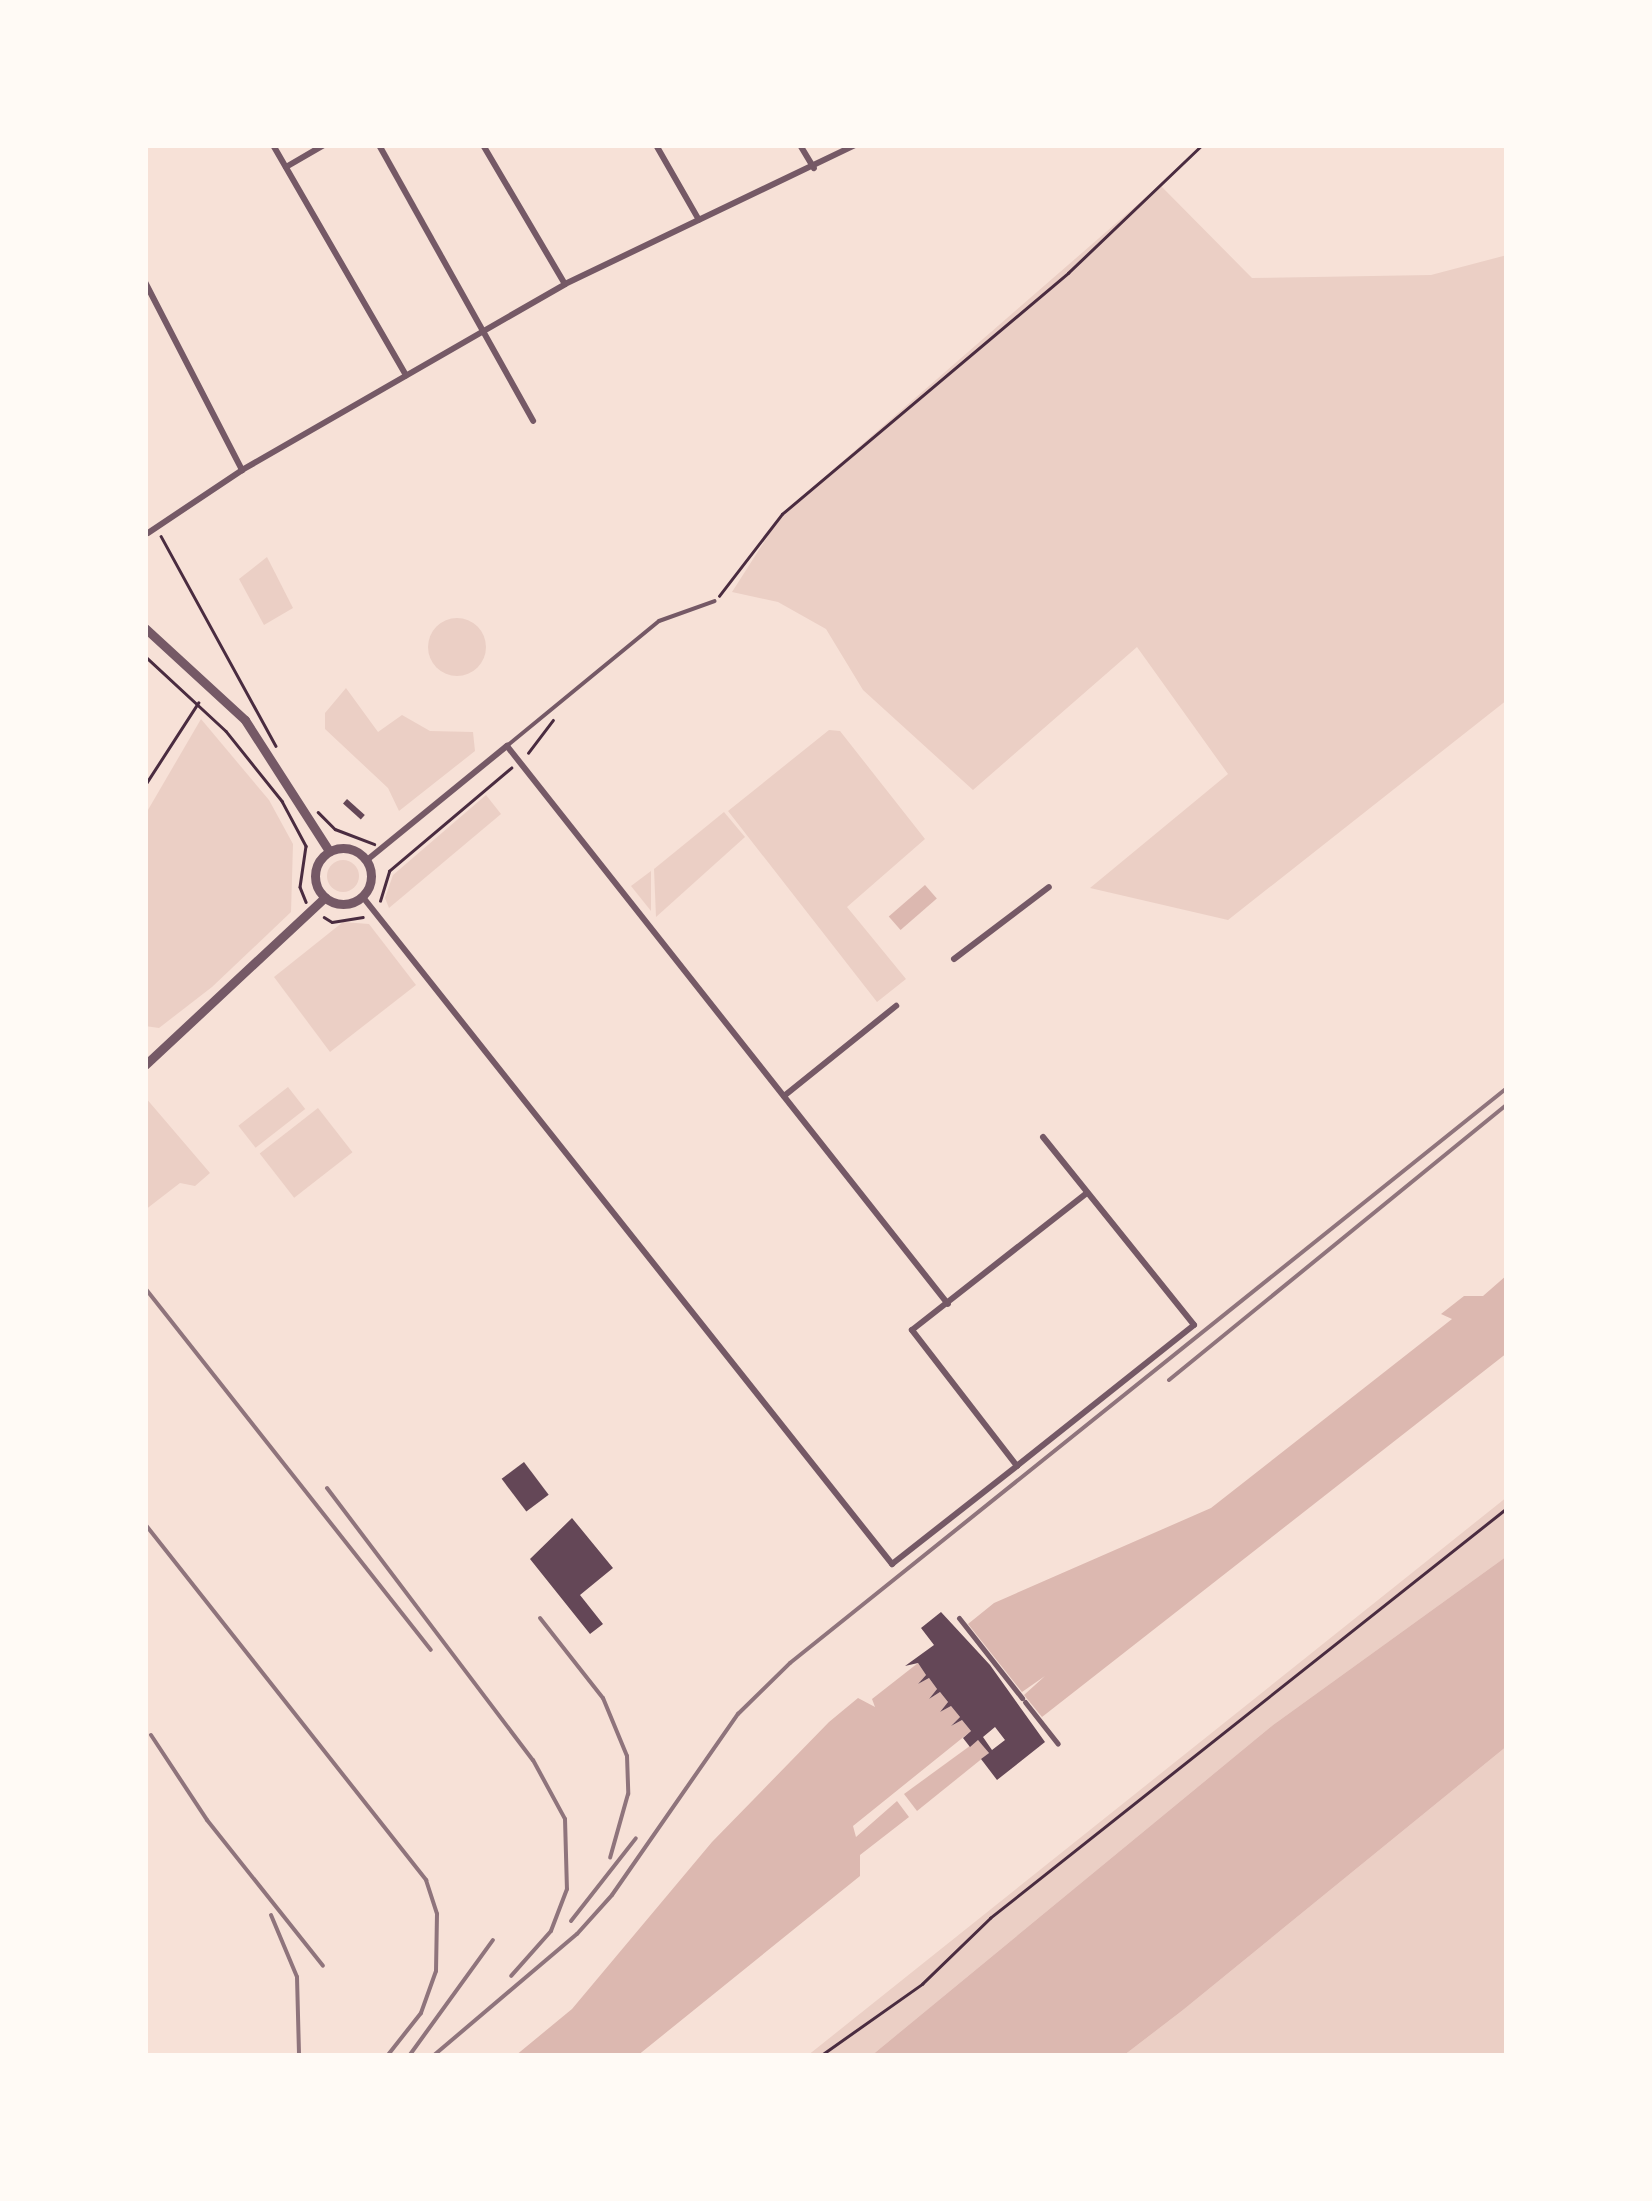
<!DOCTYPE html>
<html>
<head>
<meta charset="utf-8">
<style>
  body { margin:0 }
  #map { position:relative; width:1652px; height:2201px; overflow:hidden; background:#f7e1d7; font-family:"Fira Sans Condensed",sans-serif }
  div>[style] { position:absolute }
  .green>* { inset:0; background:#ebcfc5; transform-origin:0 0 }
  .round { border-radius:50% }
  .water>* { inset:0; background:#dcb8b0; transform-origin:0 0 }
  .building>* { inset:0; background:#644757; transform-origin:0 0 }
  .path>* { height:2.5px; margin:-1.25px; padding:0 1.25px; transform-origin:1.25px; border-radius:1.25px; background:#4a2c40 }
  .service>* { height:4px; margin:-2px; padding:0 2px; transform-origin:2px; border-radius:2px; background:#755966 }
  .pedestrian>* { height:5px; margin:-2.5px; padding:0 2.5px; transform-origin:2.5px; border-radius:2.5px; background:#755966 }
  .minor>* { height:6px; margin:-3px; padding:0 3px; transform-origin:3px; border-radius:3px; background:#755966 }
  .tertiary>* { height:9px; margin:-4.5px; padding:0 4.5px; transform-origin:4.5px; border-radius:4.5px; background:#755966 }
  .tertiary>.ring { margin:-4.5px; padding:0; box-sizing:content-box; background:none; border:9px solid #755966; border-radius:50% }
  .rail>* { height:4px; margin:-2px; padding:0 2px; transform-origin:2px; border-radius:2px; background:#8f747c }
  span { translate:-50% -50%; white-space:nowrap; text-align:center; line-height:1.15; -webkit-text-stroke:9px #fffaf5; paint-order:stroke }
  .frame { position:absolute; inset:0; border:148px solid #fffaf5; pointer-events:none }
</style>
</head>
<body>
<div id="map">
  <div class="green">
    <div style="clip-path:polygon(1160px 185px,1252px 278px,1431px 275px,1507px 255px,1507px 700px,1228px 920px,1090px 888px,1228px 774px,1137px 647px,973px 790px,863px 690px,826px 629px,778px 602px,732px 592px,782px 514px)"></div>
    <div style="clip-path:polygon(267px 557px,293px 608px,264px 625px,239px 579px)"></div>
    <div class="round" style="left:428px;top:618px;width:58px;height:58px"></div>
    <div style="clip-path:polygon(346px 688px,378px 732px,402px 715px,430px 731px,473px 732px,475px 751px,399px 811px,388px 788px,325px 729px,325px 713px)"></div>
    <div style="clip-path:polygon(201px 719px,269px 800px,293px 844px,291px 912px,212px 987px,159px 1028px,145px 1026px,145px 815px)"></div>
    <div style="clip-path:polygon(829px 730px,840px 731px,925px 839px,847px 907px,906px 979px,877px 1002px,728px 811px)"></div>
    <div style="clip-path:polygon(486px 795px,501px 814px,389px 908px,385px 898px,393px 875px)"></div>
    <div style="clip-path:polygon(724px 812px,745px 837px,656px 917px,654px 869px)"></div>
    <div class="round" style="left:327px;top:860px;width:32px;height:32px"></div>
    <div style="clip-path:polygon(651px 871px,651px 911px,631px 886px)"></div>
    <div style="clip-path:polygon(343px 922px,369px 924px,416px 985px,330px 1052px,274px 977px)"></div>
    <div style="left:288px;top:1087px;width:28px;height:63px;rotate:52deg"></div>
    <div style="clip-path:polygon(145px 1097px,210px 1173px,195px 1186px,180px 1183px,145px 1210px)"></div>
    <div style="left:318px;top:1108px;width:56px;height:74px;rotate:52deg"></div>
    <div style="clip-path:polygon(1507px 1497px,1507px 1556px,1273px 1725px,871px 2056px,807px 2056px)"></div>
    <div style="clip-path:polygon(1507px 1746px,1507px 2056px,1123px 2056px,1183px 2010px)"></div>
  </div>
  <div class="water">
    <div style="left:925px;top:885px;width:18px;height:48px;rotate:49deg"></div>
    <div style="clip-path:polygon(1507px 1275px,1507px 1353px,1042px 1717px,1024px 1695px,1045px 1676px,1022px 1692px,968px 1624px,994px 1603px,1211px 1508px,1452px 1319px,1441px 1314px,1464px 1296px,1483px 1296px)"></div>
    <div style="clip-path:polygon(1507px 1556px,1507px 1746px,1183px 2010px,1123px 2056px,871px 2056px,1273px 1725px)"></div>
    <div style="clip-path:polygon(918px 1663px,926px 1675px,918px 1684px,929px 1678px,937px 1689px,929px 1699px,940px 1692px,948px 1702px,940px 1712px,951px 1706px,960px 1717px,951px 1726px,962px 1720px,971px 1731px,853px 1826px,856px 1837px,897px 1801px,909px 1817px,860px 1855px,860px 1876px,637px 2056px,515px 2056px,572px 2009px,712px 1842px,829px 1722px,858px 1698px,875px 1707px,872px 1699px)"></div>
    <div style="clip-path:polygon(978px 1740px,989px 1753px,917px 1811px,904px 1794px)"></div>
  </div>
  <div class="building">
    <div style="left:347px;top:799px;width:24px;height:6px;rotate:42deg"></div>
    <div style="left:524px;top:1462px;width:41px;height:28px;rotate:53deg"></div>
    <div style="clip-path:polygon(572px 1518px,613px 1568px,580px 1595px,603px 1624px,590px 1634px,530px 1559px)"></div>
    <div style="clip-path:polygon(evenodd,941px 1612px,990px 1665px,1045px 1742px,997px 1780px,981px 1759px,989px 1753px,983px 1746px,978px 1740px,970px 1747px,963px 1738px,971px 1731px,962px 1720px,951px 1726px,960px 1717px,951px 1706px,940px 1712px,948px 1702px,940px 1692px,929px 1699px,937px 1689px,929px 1678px,918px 1684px,926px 1675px,918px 1663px,905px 1666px,934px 1645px,921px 1628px,941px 1612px,995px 1727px,1005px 1740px,992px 1750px,983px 1737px,995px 1727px)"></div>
  </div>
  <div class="path">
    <div style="left:161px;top:536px;width:239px;rotate:61.3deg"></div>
    <div style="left:719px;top:596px;width:103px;rotate:-52.5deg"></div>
    <div style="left:782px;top:514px;width:374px;rotate:-40.1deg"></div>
    <div style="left:1068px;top:273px;width:185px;rotate:-43.7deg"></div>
    <div style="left:145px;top:656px;width:110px;rotate:42.8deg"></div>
    <div style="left:226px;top:731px;width:90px;rotate:51.3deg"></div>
    <div style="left:282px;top:801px;width:51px;rotate:61.9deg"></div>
    <div style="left:306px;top:846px;width:41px;rotate:98.3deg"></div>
    <div style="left:300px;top:887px;width:16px;rotate:68deg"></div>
    <div style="left:528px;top:753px;width:41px;rotate:-52.9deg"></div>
    <div style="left:145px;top:785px;width:98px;rotate:-57.1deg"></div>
    <div style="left:318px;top:812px;width:24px;rotate:45deg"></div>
    <div style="left:335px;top:829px;width:42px;rotate:21deg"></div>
    <div style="left:380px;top:901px;width:31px;rotate:-73deg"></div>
    <div style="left:389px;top:871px;width:160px;rotate:-40.2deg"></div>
    <div style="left:324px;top:917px;width:9px;rotate:32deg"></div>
    <div style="left:332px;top:922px;width:31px;rotate:-9deg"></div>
    <div style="left:820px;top:2056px;width:125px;rotate:-35.2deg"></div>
    <div style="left:922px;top:1984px;width:95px;rotate:-44.1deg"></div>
    <div style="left:990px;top:1918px;width:660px;rotate:-38.42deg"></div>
  </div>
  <div class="service">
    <div style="left:508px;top:745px;width:195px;rotate:-39.4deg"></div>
    <div style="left:659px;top:621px;width:59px;rotate:-19.7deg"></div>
  </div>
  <div class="pedestrian">
    <div style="left:959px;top:1618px;width:102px;rotate:51.8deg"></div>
    <div style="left:1025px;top:1702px;width:53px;rotate:51.8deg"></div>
  </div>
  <div class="minor">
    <div style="left:273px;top:145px;width:266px;rotate:60deg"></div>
    <div style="left:379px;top:145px;width:316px;rotate:60.8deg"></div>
    <div style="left:483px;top:145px;width:161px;rotate:59.5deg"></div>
    <div style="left:656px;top:145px;width:86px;rotate:60.2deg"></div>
    <div style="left:800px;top:145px;width:27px;rotate:59deg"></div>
    <div style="left:286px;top:167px;width:44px;rotate:-30.1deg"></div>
    <div style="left:145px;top:282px;width:212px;rotate:62.7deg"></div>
    <div style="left:145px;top:515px;width:30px;rotate:90deg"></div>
    <div style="left:148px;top:533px;width:113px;rotate:-33.8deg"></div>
    <div style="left:242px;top:470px;width:373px;rotate:-29.9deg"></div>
    <div style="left:565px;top:284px;width:322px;rotate:-25.6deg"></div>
    <div style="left:367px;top:860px;width:181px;rotate:-39.2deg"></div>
    <div style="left:507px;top:746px;width:711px;rotate:51.68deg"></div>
    <div style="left:362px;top:896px;width:853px;rotate:51.57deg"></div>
    <div style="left:892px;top:1564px;width:159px;rotate:-38.1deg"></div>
    <div style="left:954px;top:959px;width:119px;rotate:-37.2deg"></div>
    <div style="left:784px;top:1096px;width:144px;rotate:-38.8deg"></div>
    <div style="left:1043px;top:1137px;width:241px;rotate:51.2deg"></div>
    <div style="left:1194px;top:1325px;width:226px;rotate:141.5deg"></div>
    <div style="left:1017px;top:1466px;width:172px;rotate:-127.7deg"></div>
    <div style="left:912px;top:1330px;width:222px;rotate:-38.1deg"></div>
  </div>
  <div class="tertiary">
    <div style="left:145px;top:628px;width:136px;rotate:42.6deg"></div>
    <div style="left:245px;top:720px;width:156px;rotate:57.3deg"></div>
    <div class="ring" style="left:315px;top:848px;width:47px;height:47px"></div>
    <div style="left:145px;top:1065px;width:246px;rotate:-43deg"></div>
  </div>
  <div class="rail">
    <div style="left:145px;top:1288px;width:461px;rotate:51.7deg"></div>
    <div style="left:1169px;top:1380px;width:436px;rotate:-39.2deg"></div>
    <div style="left:327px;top:1488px;width:341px;rotate:52.9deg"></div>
    <div style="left:533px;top:1760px;width:67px;rotate:61.5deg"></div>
    <div style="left:565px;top:1819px;width:70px;rotate:88.4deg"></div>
    <div style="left:567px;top:1889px;width:45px;rotate:110.9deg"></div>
    <div style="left:551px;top:1931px;width:60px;rotate:131.6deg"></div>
    <div style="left:145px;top:1524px;width:454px;rotate:51.7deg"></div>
    <div style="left:426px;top:1880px;width:36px;rotate:72deg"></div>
    <div style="left:437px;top:1914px;width:57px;rotate:91deg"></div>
    <div style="left:436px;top:1971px;width:45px;rotate:109.7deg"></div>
    <div style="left:421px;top:2013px;width:55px;rotate:128.3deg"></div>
    <div style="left:540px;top:1618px;width:102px;rotate:51.8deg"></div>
    <div style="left:603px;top:1698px;width:63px;rotate:67.5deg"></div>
    <div style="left:627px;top:1756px;width:38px;rotate:88deg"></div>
    <div style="left:628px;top:1794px;width:66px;rotate:105.7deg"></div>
    <div style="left:151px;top:1735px;width:102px;rotate:56.6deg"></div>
    <div style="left:207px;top:1820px;width:186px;rotate:51.5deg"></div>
    <div style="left:271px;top:1915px;width:67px;rotate:67.2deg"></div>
    <div style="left:297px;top:1977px;width:79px;rotate:88.5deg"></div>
    <div style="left:571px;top:1921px;width:105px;rotate:-51.9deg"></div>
    <div style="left:409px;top:2056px;width:143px;rotate:-54.1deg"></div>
    <div style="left:433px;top:2056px;width:189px;rotate:-40.3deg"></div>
    <div style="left:577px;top:1934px;width:52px;rotate:-48.1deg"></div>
    <div style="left:612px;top:1895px;width:221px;rotate:-55.2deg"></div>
    <div style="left:738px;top:1714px;width:73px;rotate:-44.4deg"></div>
    <div style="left:790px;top:1663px;width:919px;rotate:-38.73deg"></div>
  </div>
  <div class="frame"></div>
</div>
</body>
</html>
